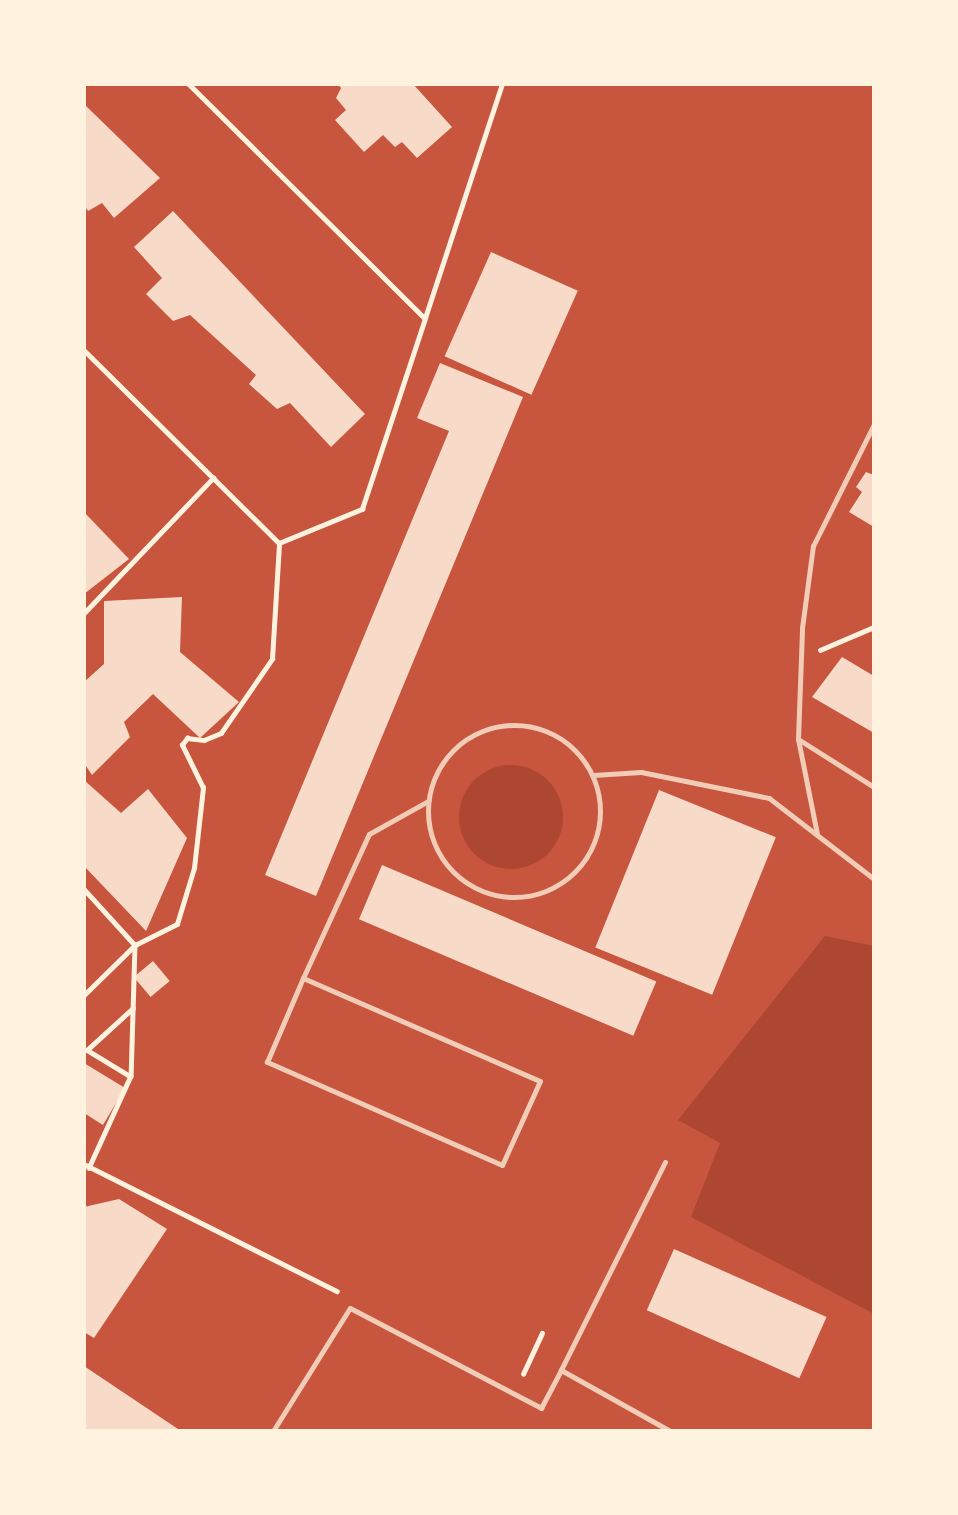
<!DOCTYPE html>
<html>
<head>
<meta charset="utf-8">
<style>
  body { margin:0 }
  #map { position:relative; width:958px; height:1515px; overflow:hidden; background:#c8553d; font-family:"Work Sans",sans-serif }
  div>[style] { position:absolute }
  .green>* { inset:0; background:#ae4732 }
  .round { border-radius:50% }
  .building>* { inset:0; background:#f7dbc8; transform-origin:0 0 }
  .path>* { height:4.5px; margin:-2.25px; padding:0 2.25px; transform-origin:2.25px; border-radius:2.25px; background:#fff3e0 }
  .service>* { height:5px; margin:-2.5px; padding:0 2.5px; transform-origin:2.5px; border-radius:2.5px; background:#f1ccb7 }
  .service>.ring { margin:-2.5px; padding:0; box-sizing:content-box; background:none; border:5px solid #f1ccb7; border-radius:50% }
  span { translate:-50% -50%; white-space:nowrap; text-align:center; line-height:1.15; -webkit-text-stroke:6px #fff3e0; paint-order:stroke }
  .frame { position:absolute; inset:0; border:86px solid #fff3e0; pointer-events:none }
</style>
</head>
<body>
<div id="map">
  <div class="green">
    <div class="round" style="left:459px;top:765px;width:104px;height:104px"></div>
    <div style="clip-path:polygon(825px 936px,874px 946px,874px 1314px,691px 1217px,720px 1143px,678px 1120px)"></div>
  </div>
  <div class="building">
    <div style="clip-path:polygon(338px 84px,413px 84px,452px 127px,417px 158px,402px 142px,395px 147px,383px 135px,364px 152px,335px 120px,346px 110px,336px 98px,341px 88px)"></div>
    <div style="clip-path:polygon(84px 104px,160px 178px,114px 218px,102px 203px,88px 211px,84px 205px)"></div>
    <div style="clip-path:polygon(173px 211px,365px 414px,331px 447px,290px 403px,277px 409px,249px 384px,256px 375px,190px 315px,173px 321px,146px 294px,162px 278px,134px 247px)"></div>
    <div style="left:491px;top:252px;width:95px;height:114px;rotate:24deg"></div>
    <div style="clip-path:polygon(440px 363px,523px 397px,316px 896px,265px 875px,449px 431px,417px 418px)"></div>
    <div style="clip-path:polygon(866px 472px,874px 475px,874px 527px,849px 512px,862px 492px,856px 487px)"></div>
    <div style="clip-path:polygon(84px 512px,129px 559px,84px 594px)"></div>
    <div style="clip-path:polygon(182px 597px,180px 652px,239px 702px,200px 738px,153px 694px,124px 722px,130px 737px,92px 775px,84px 763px,84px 682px,104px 664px,104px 601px)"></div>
    <div style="clip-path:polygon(842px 657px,874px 676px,874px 733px,812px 697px)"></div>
    <div style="clip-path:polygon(84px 780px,121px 813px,148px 789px,187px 838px,146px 931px,84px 866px)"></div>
    <div style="left:659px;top:790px;width:126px;height:170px;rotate:22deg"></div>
    <div style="left:382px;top:865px;width:298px;height:59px;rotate:23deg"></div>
    <div style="left:153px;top:961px;width:26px;height:25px;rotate:50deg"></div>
    <div style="clip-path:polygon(84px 1063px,125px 1088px,103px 1125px,84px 1113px)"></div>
    <div style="clip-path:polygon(119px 1199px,167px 1229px,94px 1338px,84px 1332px,84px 1207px)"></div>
    <div style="left:674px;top:1249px;width:167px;height:67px;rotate:24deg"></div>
    <div style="clip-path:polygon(84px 1366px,181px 1431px,84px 1431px)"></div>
  </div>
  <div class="path">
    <div style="left:189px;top:84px;width:332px;rotate:44.8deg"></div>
    <div style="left:425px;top:318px;width:246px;rotate:-71.8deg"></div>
    <div style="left:84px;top:350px;width:274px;rotate:44.7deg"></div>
    <div style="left:279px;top:543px;width:90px;rotate:-22.3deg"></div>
    <div style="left:362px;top:509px;width:201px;rotate:-71.7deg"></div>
    <div style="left:84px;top:613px;width:187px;rotate:-46.3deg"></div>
    <div style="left:820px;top:650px;width:59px;rotate:-23.1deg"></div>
    <div style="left:84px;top:889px;width:76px;rotate:47.7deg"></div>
    <div style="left:135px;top:945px;width:131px;rotate:91.7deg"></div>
    <div style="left:131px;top:1076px;width:101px;rotate:114.5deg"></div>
    <div style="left:84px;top:995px;width:71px;rotate:-44.4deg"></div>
    <div style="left:135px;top:945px;width:47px;rotate:-26.6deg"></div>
    <div style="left:177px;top:924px;width:59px;rotate:-73.1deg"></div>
    <div style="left:194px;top:868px;width:81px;rotate:-83.6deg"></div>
    <div style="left:203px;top:788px;width:48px;rotate:-116deg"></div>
    <div style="left:182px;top:745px;width:9px;rotate:-54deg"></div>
    <div style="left:187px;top:738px;width:17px;rotate:7deg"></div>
    <div style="left:204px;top:740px;width:18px;rotate:-22deg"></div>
    <div style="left:221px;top:733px;width:90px;rotate:-55.4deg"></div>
    <div style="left:272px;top:659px;width:116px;rotate:-86.5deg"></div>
    <div style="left:87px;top:1050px;width:62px;rotate:-42.4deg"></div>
    <div style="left:87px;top:1050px;width:50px;rotate:31.2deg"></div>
    <div style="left:84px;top:1164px;width:283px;rotate:26.7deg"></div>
    <div style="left:523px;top:1374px;width:45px;rotate:-65.1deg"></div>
  </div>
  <div class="service">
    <div class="ring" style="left:428px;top:725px;width:167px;height:167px"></div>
    <div style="left:798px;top:739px;width:111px;rotate:-87.9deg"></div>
    <div style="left:802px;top:628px;width:83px;rotate:-82.4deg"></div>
    <div style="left:813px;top:546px;width:136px;rotate:-63.4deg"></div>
    <div style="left:593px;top:775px;width:48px;rotate:-3.6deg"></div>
    <div style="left:641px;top:772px;width:131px;rotate:11.5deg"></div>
    <div style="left:769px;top:798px;width:133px;rotate:37.6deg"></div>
    <div style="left:817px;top:834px;width:97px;rotate:-101.3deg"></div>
    <div style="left:798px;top:739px;width:90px;rotate:32.3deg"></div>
    <div style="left:303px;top:978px;width:258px;rotate:23.5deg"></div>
    <div style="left:540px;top:1081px;width:92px;rotate:114.3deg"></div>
    <div style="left:502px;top:1165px;width:257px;rotate:-156.3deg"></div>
    <div style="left:267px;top:1062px;width:91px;rotate:-66.8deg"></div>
    <div style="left:303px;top:978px;width:158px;rotate:-65.4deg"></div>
    <div style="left:369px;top:834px;width:68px;rotate:-29.2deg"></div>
    <div style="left:665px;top:1162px;width:233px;rotate:116.6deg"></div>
    <div style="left:561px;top:1370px;width:125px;rotate:29.2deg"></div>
    <div style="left:273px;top:1431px;width:145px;rotate:-58deg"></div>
    <div style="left:350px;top:1308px;width:216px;rotate:27.6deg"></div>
    <div style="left:541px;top:1408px;width:43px;rotate:-62.2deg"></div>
  </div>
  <div class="frame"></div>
</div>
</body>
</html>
